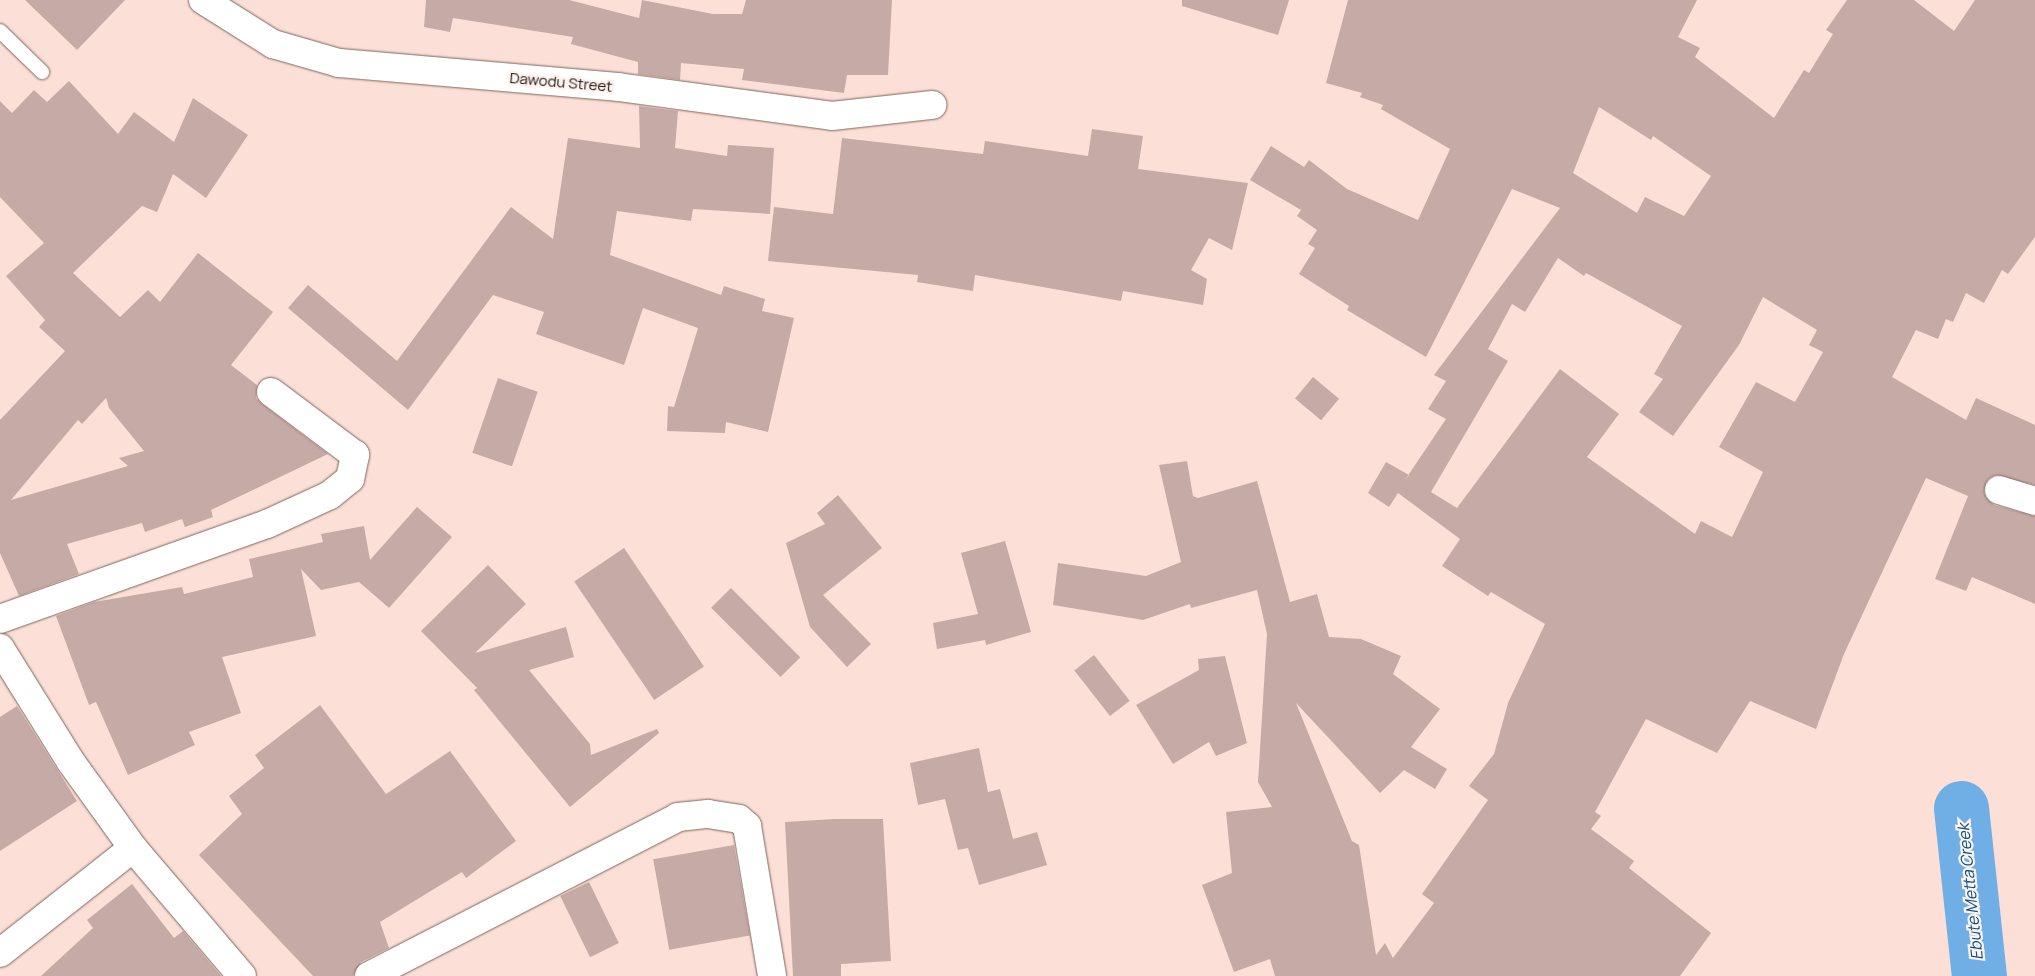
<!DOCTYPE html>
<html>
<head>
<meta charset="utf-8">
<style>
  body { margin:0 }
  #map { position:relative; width:2035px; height:976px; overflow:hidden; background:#fce0d7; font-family:Manrope,sans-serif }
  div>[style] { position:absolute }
  .river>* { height:55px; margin:-27.5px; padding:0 27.5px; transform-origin:27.5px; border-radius:27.5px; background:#70afe5 }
  .building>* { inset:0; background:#c6aaa6; transform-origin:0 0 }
  .roads { filter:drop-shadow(0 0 1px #7d655d) drop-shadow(0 0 1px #7d655d) }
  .lane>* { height:14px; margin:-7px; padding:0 7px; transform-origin:7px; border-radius:7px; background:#fff }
  .street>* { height:28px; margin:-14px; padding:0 14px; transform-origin:14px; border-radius:14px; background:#fff }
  span { translate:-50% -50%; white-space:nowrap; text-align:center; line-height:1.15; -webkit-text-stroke:4.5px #fdf2ee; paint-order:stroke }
  .street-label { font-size:15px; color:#1f1612 }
  .water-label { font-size:16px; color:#065284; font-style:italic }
</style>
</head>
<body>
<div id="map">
  <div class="river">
    <div style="left:1961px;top:808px;width:169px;rotate:83.9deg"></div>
  </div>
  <div class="building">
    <div style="clip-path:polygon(25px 0,125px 0,77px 50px)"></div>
    <div style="clip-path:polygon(426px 0,569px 0,639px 18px,642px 0,713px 14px,742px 14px,746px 0,892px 0,888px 75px,847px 75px,844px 93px,742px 80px,744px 69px,681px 63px,680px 80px,638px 74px,638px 62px,571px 44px,573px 37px,453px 18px,450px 32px,424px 27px)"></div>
    <div style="clip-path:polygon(1182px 0,1289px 0,1278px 35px,1182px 6px)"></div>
    <div style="clip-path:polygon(evenodd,1348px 0,1697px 0,1678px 37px,1700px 48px,1695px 57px,1774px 118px,1804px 70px,1809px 73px,1833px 34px,1826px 30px,1847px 0,1914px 0,1954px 31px,1975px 0,2035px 0,2035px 237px,2008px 274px,2002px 270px,1984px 303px,1966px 293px,1953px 322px,1946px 319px,1938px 339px,1916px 330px,1892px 377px,1966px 420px,1976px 398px,2035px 425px,2035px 485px,1996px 475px,1988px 479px,1984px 493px,1994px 505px,2035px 516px,2035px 604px,1972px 577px,1966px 591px,1935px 579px,1968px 496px,1926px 478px,1844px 654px,1816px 729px,1750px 701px,1717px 753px,1646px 719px,1595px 812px,1601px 816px,1591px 829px,1634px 861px,1629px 868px,1711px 933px,1680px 976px,1275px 976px,1270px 959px,1234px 972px,1202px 885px,1232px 873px,1226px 812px,1272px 807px,1258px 782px,1267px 634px,1257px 590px,1191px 608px,1190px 604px,1143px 620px,1053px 605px,1058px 563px,1146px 576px,1181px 562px,1159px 465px,1187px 461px,1193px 496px,1198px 498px,1257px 481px,1290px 602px,1317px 594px,1329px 637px,1361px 639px,1401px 656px,1393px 674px,1440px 709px,1411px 747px,1447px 769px,1435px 789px,1404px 770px,1380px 793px,1296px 703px,1352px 841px,1359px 845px,1376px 955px,1385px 943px,1393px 958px,1434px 903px,1422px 894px,1488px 800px,1469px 786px,1494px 754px,1508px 703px,1545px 624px,1491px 592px,1488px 596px,1442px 566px,1460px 539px,1398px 493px,1389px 507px,1368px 493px,1386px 462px,1409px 475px,1405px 480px,1446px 419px,1428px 409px,1446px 381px,1434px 375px,1560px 208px,1512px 189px,1426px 357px,1347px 310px,1349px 306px,1299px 274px,1315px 248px,1308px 244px,1317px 230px,1297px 216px,1301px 210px,1250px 180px,1271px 146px,1304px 167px,1309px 160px,1347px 189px,1418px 220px,1450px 149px,1381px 109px,1383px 105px,1360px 97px,1362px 93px,1326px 83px,1348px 0,1599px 107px,1651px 140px,1653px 136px,1711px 176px,1684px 216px,1645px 197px,1637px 213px,1573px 173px,1599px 107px,1348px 0,1558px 258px,1584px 276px,1586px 273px,1682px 326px,1654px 374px,1663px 379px,1639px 412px,1673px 436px,1739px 345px,1763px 297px,1817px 330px,1809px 345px,1823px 352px,1795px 402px,1756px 382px,1719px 447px,1763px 472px,1732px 537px,1701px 521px,1695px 534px,1587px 457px,1619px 414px,1560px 369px,1457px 508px,1431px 492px,1508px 361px,1488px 349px,1512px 304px,1525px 312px,1558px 258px)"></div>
    <div style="clip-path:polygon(evenodd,69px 81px,118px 134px,134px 112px,174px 142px,193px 98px,248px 135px,206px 198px,173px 174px,157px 212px,142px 206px,73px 273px,120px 317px,148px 290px,160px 302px,198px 253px,273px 312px,231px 365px,257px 385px,256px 398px,262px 404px,328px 454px,211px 510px,213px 517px,185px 527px,182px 519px,145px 532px,142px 523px,67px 544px,79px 574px,19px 596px,0 553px,0 420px,65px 351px,39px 327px,45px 320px,6px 276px,44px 243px,0 197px,0 101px,12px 113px,34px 90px,47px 102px,69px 81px,106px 398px,109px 408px,144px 451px,119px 458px,128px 466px,11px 500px,78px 420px,82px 424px,106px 398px)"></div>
    <div style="clip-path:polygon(639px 106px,678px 111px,675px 148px,727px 156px,728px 145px,774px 148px,770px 214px,693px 209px,691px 221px,617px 211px,610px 255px,721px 295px,724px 286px,765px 299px,762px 311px,794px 318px,768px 432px,726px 422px,725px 433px,667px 431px,668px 406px,674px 407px,698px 328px,643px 308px,624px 365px,536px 334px,544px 312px,493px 295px,408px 410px,288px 308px,308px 285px,397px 361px,511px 207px,553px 239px,568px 138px,640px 148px)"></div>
    <div style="clip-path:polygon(1092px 129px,1143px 136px,1138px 169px,1248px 183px,1232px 250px,1209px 238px,1191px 270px,1207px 279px,1203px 305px,1123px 291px,1121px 301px,975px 275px,973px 291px,917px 282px,918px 275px,768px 261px,774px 207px,833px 214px,842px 138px,983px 154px,985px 141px,1088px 156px)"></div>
    <div style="left:1313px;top:377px;width:34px;height:28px;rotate:40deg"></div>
    <div style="left:498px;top:378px;width:42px;height:79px;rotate:19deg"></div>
    <div style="clip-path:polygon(838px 495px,882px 548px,823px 595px,871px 644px,847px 667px,810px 627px,786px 543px,825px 524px,817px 513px)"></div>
    <div style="clip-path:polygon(417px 507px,452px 537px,389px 608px,359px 582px,321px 590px,301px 569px,316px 636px,222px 657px,241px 713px,189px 732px,195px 745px,128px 775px,96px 702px,89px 705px,56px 616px,94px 602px,182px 587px,184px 594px,253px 577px,249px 559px,323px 542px,321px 534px,364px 526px,370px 560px)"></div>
    <div style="clip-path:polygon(1005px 541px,1031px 632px,986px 645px,985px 640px,937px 649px,933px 623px,978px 614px,961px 553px)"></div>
    <div style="left:624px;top:548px;width:143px;height:60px;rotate:56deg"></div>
    <div style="clip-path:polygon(488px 565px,526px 604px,475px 653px,566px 627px,574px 657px,529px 670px,590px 744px,591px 755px,657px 729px,659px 733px,570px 807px,474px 690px,477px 688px,421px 631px)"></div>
    <div style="left:731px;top:588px;width:98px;height:28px;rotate:45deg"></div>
    <div style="left:1094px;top:655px;width:58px;height:25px;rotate:52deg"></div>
    <div style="clip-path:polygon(1225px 656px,1247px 743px,1216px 756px,1209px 742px,1173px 764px,1136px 705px,1199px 670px,1198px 659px)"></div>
    <div style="clip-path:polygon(320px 705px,386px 794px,450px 751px,516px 841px,466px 878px,462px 872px,380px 922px,389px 948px,361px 962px,353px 976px,313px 976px,199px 855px,242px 814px,229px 796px,264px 768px,255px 755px)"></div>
    <div style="clip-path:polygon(17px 706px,77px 801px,0 851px,0 717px)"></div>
    <div style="clip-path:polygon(979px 748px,988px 792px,1000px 789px,1013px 839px,1037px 832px,1047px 865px,979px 885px,968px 848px,958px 850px,945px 799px,918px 805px,910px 763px)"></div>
    <div style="clip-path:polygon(834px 819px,883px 819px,891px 961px,841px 964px,841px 976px,793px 976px,785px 822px)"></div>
    <div style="left:734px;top:845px;width:92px;height:82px;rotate:80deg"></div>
    <div style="left:589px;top:882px;width:68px;height:32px;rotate:64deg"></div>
    <div style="clip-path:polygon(132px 884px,174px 938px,183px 931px,221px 976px,41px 976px,93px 928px,87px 920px)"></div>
  </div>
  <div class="roads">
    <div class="lane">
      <div style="left:0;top:31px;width:59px;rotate:44.3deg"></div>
    </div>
    <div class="street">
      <div style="left:203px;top:0;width:83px;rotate:32.2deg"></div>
      <div style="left:273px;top:44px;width:69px;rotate:16.1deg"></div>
      <div style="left:339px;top:63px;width:280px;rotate:4.9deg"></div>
      <div style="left:618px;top:87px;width:216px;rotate:7.7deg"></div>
      <div style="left:832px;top:116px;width:101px;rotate:-6.3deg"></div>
      <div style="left:1999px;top:490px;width:38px;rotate:17deg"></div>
      <div style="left:0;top:619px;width:283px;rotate:-19.6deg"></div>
      <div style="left:267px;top:524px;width:69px;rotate:-24.7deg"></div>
      <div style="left:330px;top:495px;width:26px;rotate:-39deg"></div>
      <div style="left:350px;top:479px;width:25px;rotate:-78deg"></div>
      <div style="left:355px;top:455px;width:105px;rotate:-143.1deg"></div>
      <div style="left:0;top:648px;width:134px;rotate:58.1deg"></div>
      <div style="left:71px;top:762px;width:106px;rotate:54.2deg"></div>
      <div style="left:133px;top:848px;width:168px;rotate:49.6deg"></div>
      <div style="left:0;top:953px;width:169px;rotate:-38.3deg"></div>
      <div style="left:369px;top:976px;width:348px;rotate:-27.2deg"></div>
      <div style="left:678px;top:817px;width:30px;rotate:-6deg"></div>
      <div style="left:708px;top:814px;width:31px;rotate:9deg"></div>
      <div style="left:739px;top:819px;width:11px;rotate:41deg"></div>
      <div style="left:747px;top:826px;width:152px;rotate:80.5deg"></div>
    </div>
  </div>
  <div class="street-label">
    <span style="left:561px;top:82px;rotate:5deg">Dawodu Street</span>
  </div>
  <div class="water-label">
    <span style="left:1970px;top:892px;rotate:-96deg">Ebute Metta Creek</span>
  </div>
</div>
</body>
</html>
